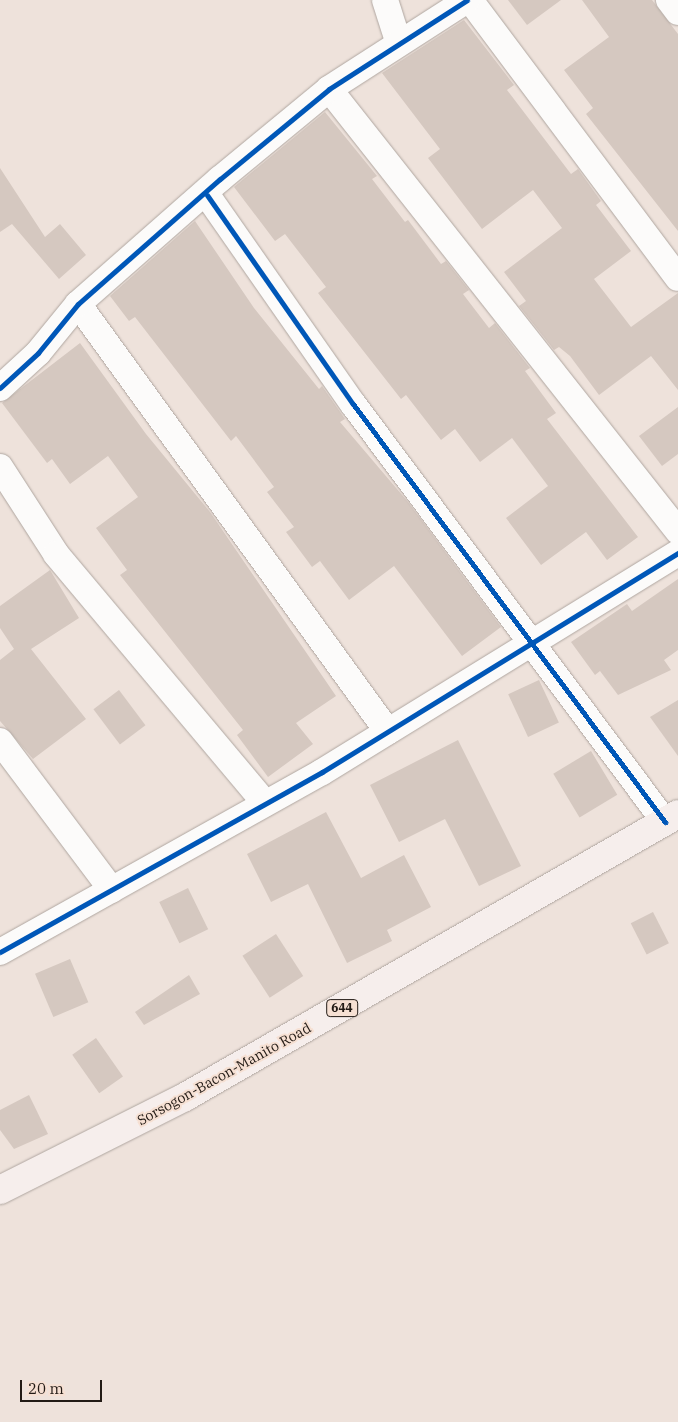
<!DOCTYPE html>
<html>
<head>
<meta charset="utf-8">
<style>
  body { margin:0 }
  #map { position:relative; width:678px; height:1422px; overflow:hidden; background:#eee2db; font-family:"IBM Plex Serif",serif }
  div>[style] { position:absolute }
  .building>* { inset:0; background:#d5c8c0; transform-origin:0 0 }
  .roads { filter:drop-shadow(0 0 1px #afa6a0) drop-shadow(0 0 1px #afa6a0) }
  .street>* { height:26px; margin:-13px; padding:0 13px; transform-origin:13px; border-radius:13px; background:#fcfbfa }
  .primary>* { height:28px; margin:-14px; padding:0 14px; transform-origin:14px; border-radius:14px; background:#f6eeec }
  .cycleway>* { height:5px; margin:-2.5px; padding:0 2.5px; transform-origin:2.5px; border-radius:2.5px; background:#0057b8 }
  span { translate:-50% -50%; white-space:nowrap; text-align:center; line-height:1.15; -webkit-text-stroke:4px #f6e0d3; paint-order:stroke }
  .shield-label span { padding:1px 4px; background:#f6e0d3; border:1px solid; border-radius:4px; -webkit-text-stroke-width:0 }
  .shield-label { font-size:12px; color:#221a15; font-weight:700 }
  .street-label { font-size:14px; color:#221a15 }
  .scale { position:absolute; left:20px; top:1380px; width:82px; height:22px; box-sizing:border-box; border:2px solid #221a15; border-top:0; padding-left:6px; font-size:15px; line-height:18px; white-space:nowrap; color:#221a15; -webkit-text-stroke:4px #f6e0d3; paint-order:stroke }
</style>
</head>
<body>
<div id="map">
  <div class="building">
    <div style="clip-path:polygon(508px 0,561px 0,527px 25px)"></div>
    <div style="clip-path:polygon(582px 0,652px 0,678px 34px,678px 231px,586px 114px,593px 108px,564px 70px,609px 37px)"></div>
    <div style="clip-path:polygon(464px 20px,514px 85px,507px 90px,571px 174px,578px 169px,601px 201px,596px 205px,631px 251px,594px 279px,631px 327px,678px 293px,678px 390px,651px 356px,599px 395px,570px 356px,559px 347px,554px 350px,519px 306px,526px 301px,504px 272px,562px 228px,533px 190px,482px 229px,428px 158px,440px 149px,382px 73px)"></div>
    <div style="clip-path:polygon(325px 112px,377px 176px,372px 179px,405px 222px,408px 220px,441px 264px,446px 261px,469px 290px,463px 294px,489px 328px,495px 323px,530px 368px,525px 371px,556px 413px,547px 419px,638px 537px,607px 560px,586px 532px,541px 565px,506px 518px,548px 486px,512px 438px,480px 462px,455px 429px,441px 440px,406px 395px,401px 399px,318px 293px,326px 287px,285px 234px,275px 241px,234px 187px)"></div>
    <div style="clip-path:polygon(0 168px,45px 237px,60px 224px,86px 255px,59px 279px,12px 224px,0 232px)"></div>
    <div style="clip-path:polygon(195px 221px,254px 308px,319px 389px,322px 386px,345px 419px,340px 422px,408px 502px,501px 627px,462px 656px,394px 566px,349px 600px,320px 561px,312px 567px,286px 532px,294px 527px,267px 492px,274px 487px,236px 436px,231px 441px,135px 317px,129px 321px,110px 296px)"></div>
    <div style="clip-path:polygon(80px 343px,146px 434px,210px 512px,336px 696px,296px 723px,313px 744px,268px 777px,237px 735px,243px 730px,120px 575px,127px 570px,96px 528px,138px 497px,108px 456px,70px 484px,52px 459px,47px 463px,2px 403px)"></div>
    <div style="clip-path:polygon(678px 407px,678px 454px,662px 466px,639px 436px)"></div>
    <div style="clip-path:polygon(50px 570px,79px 618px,31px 649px,86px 719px,33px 759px,0 721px,0 660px,14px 649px,0 628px,0 606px)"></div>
    <div style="clip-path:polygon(678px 579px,678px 650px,664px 660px,671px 670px,618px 695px,600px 671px,595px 675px,571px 642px,627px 604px,632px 611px)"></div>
    <div style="left:539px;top:680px;width:47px;height:34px;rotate:65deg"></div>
    <div style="left:119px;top:690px;width:44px;height:32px;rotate:53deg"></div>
    <div style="clip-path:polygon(678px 700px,678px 756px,650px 717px)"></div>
    <div style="clip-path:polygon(458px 740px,521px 866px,479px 886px,445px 819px,399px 842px,370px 785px)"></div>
    <div style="left:591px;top:751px;width:51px;height:44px;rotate:59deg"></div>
    <div style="clip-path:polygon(326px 812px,361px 878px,404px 855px,431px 907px,387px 930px,392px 941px,347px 963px,308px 884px,271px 902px,247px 854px)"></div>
    <div style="left:188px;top:888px;width:46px;height:32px;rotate:64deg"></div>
    <div style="left:653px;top:912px;width:35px;height:25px;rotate:63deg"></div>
    <div style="left:276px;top:934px;width:50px;height:40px;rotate:57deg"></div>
    <div style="left:70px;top:959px;width:47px;height:38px;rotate:67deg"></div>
    <div style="clip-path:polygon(189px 975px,200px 994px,144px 1025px,135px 1012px)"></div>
    <div style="left:96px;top:1038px;width:47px;height:29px;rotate:55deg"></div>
    <div style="clip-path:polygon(29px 1095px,48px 1134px,14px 1149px,0 1130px,0 1110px)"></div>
  </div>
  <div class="roads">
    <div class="street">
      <div style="left:385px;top:0;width:43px;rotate:72.4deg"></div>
      <div style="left:470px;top:0;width:347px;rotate:53.2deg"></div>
      <div style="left:669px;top:0;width:15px;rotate:53deg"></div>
      <div style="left:329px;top:89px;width:563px;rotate:51.71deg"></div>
      <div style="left:207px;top:195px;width:255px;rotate:55.1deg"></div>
      <div style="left:353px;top:404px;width:522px;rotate:53.26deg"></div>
      <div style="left:78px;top:304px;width:528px;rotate:54.08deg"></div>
      <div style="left:0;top:388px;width:52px;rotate:-42.6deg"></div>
      <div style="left:38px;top:353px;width:63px;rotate:-50.8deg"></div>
      <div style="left:78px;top:304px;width:189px;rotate:-41.4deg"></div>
      <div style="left:220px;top:179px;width:141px;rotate:-39.5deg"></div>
      <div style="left:329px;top:89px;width:164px;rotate:-32.8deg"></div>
      <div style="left:0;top:467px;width:103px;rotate:57.2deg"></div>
      <div style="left:56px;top:554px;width:325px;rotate:50deg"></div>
      <div style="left:0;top:741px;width:186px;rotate:53.1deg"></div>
      <div style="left:0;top:952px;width:369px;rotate:-29.2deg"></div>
      <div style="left:322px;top:772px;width:418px;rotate:-31.6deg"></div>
    </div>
    <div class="primary">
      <div style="left:0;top:1190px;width:207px;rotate:-26.7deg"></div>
      <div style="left:185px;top:1097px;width:568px;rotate:-29.86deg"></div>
    </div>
  </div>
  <div class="cycleway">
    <div style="left:207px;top:195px;width:255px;rotate:55.1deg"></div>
    <div style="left:353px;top:404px;width:522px;rotate:53.26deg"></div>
    <div style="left:0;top:388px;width:52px;rotate:-42.6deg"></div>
    <div style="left:38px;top:353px;width:63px;rotate:-50.8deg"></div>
    <div style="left:78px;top:304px;width:189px;rotate:-41.4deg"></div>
    <div style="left:220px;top:179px;width:141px;rotate:-39.5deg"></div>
    <div style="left:329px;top:89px;width:164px;rotate:-32.8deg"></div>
    <div style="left:0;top:952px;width:369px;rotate:-29.2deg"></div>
    <div style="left:322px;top:772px;width:418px;rotate:-31.6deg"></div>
  </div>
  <div class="shield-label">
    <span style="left:342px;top:1008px">644</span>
  </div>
  <div class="street-label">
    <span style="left:224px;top:1074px;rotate:-29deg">Sorsogon-Bacon-Manito Road</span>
  </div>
  <div class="scale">20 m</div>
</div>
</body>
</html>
